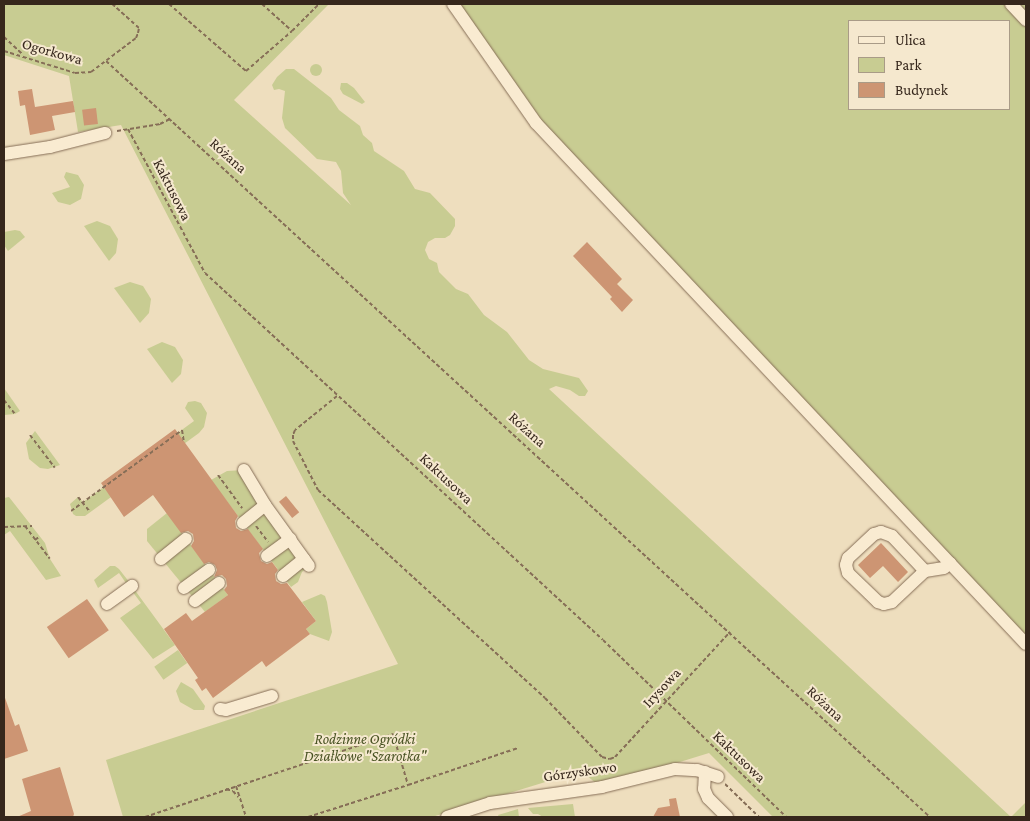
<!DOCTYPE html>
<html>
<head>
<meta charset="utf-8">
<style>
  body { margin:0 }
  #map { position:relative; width:1030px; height:821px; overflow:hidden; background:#eedebe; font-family:"Crimson Pro",serif }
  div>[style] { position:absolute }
  .green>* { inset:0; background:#c8cc92; transform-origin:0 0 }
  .round { border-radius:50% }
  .building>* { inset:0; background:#cd9573; transform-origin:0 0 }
  .path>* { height:2px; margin-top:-1px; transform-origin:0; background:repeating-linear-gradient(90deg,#866e57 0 4px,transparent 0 6.5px) }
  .roads { filter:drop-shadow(0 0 1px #866e57) drop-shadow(0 0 1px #866e57) }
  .minor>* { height:12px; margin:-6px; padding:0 6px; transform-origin:6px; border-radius:6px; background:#f9ebd1 }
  span { translate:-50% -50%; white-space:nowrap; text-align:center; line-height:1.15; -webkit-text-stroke:4px #f5e8ce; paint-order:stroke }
  .street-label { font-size:15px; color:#36271c }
  .park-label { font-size:15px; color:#485222; font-style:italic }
  .frame { position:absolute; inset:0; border:5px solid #36271c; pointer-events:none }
  .legend { position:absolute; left:848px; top:20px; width:162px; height:90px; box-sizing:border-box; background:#f5e8ce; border:1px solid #a99b87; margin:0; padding:6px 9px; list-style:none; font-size:15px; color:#36271c }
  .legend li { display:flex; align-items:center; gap:10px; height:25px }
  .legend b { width:25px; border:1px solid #a99b87 }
</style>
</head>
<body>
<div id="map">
  <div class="green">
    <div style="clip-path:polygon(4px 4px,329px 4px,234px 100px,351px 205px,343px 193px,341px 171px,336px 162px,317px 159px,285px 128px,282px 118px,285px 91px,279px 89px,274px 90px,272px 85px,277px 77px,286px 69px,294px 69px,331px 98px,339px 110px,360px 126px,363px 135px,372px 143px,374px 151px,404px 171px,415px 189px,430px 193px,455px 219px,455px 226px,450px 235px,445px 238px,435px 238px,428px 242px,425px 250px,429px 259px,437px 263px,439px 272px,456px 289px,468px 294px,484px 315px,507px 332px,529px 360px,543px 369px,579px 378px,588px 391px,585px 396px,579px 396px,570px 390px,556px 386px,549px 389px,1011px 817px,1026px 802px,1026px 817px,773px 817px,709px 753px,628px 778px,597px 784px,581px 771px,432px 817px,123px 817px,106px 760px,398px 664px,121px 125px,78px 132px,69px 76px,4px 55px)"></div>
    <div style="clip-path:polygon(evenodd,459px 4px,1026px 4px,1026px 637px,545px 125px,459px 4px,849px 21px,1009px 21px,1009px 109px,849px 109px,849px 21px)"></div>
    <div class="round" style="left:310px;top:64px;width:12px;height:12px"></div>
    <div style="clip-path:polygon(341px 83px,347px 83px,354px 88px,365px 102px,362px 104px,343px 94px,340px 89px)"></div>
    <div style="clip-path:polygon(66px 172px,78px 175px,84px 185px,81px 199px,70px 205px,58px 202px,52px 193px,70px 187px,64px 177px)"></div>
    <div style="clip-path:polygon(97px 221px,110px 226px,118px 239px,116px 253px,109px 261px,84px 226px)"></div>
    <div style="clip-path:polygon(15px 230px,20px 231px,25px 237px,8px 251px,4px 245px,4px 232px)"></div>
    <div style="clip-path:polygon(130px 282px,143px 286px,151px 299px,149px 313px,140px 323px,114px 288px)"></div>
    <div style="clip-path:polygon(162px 342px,175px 347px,183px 360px,181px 374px,172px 383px,147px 349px)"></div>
    <div style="clip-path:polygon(4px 388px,20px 411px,15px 414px,4px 415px)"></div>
    <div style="clip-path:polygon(195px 401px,201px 403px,207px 413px,204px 427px,199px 433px,85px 516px,76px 516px,73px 514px,70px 504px,78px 497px,83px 502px,194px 421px,185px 408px,188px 402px)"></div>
    <div style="clip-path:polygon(35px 431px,60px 465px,48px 469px,40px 468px,29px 459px,26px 443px)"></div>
    <div style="clip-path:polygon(244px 470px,309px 566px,302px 572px,298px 582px,291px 587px,211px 480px,227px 471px)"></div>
    <div style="clip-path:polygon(9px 497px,45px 543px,50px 559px,61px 576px,46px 580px,10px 531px,4px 535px,4px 498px)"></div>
    <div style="clip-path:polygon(167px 513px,228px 595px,205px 612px,147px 541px,147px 529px)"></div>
    <div style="clip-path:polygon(110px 566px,115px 566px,119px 569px,130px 583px,128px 586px,119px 573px,98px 588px,94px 580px)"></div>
    <div style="clip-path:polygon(134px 589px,175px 645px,153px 659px,120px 618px,141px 603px,132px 591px)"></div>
    <div style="clip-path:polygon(321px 594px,325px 596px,327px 602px,332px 632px,329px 641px,310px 634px,306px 629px,316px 621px,302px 602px)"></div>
    <div style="left:178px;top:650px;width:16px;height:29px;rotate:55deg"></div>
    <div style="clip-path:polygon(181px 682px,193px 689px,205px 706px,204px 710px,194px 710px,180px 702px,176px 691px)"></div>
    <div style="clip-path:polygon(573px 804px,575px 817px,543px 817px,538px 814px,533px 814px,528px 808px)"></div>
    <div style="clip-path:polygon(518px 809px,519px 817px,499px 817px,498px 815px)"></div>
  </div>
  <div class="building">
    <div style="clip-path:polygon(32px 89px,35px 107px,73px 101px,75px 112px,52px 116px,55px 130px,30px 135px,25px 105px,20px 106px,18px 91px)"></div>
    <div style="left:96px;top:108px;width:16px;height:14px;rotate:83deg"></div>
    <div style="clip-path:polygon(587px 242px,622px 279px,617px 284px,633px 300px,622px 312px,610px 299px,612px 297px,573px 256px)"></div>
    <div style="clip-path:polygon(175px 429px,238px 516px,235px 521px,236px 528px,241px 531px,248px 529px,263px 549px,259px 553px,261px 561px,267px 564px,272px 562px,278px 570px,275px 574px,276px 581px,281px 584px,287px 583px,316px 621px,306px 629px,310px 634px,266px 667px,262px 661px,213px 698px,206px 688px,202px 691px,195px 680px,198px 678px,164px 629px,186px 613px,192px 621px,228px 595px,224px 590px,227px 586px,226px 579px,222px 575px,214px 577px,217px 570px,215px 565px,209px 562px,204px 564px,191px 546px,194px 541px,193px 534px,188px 531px,181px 533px,153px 495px,124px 517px,101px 483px)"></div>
    <div style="left:286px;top:496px;width:21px;height:9px;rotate:51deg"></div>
    <div style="clip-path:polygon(881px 543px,908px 572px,898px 582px,883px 566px,870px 578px,858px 565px)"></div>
    <div style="left:87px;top:599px;width:38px;height:49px;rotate:55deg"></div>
    <div style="clip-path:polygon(4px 695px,15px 726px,19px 724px,28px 751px,4px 759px)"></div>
    <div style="clip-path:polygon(60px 767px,74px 814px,73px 817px,17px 817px,31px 811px,22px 779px)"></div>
    <div style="clip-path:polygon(676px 798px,680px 817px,653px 817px,658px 808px,670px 806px,669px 799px)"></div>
  </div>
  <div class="path">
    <div style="left:169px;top:4px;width:102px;rotate:41deg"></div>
    <div style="left:246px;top:71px;width:61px;rotate:-41deg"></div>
    <div style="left:262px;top:4px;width:40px;rotate:42deg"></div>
    <div style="left:292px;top:31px;width:38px;rotate:-45deg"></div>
    <div style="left:4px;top:37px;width:25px;rotate:43deg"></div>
    <div style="left:4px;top:51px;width:74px;rotate:17.2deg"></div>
    <div style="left:75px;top:73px;width:16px;rotate:-4deg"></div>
    <div style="left:91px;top:72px;width:56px;rotate:-37.1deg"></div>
    <div style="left:136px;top:38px;width:5px;rotate:-68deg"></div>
    <div style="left:138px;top:33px;width:5px;rotate:-79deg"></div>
    <div style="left:139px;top:28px;width:36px;rotate:-138deg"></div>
    <div style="left:106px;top:61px;width:1118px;rotate:42.54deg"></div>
    <div style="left:128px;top:129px;width:163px;rotate:61.9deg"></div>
    <div style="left:205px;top:273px;width:541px;rotate:42.68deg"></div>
    <div style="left:603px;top:640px;width:255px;rotate:44deg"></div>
    <div style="left:117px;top:131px;width:44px;rotate:-9.2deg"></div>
    <div style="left:160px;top:124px;width:11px;rotate:-27deg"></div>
    <div style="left:337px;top:396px;width:54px;rotate:141deg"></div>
    <div style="left:295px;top:430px;width:5px;rotate:112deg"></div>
    <div style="left:293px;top:435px;width:6px;rotate:90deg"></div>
    <div style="left:293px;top:441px;width:55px;rotate:63deg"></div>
    <div style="left:318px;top:490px;width:308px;rotate:42.5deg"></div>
    <div style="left:545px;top:698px;width:82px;rotate:46deg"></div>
    <div style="left:602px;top:757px;width:8px;rotate:14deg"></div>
    <div style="left:610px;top:759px;width:5px;rotate:-22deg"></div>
    <div style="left:615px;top:757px;width:170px;rotate:-47.4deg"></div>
    <div style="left:4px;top:400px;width:18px;rotate:52deg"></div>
    <div style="left:30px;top:435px;width:41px;rotate:52.9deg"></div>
    <div style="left:218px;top:475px;width:41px;rotate:54deg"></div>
    <div style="left:78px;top:497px;width:19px;rotate:51deg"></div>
    <div style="left:71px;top:511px;width:137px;rotate:-36.1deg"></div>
    <div style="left:182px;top:430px;width:13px;rotate:81deg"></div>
    <div style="left:25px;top:526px;width:41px;rotate:52.9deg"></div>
    <div style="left:256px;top:526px;width:20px;rotate:53deg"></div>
    <div style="left:4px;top:527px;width:28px;rotate:-2deg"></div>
    <div style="left:35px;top:540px;width:6px;rotate:-39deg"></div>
    <div style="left:725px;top:784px;width:47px;rotate:44.1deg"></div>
    <div style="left:236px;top:786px;width:33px;rotate:72deg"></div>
    <div style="left:226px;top:789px;width:7px;rotate:16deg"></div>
    <div style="left:233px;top:791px;width:8px;rotate:50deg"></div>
    <div style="left:145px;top:817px;width:262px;rotate:-18.5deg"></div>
    <div style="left:393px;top:734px;width:53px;rotate:73.6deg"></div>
    <div style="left:408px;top:785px;width:116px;rotate:-18.6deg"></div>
    <div style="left:308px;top:817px;width:105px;rotate:-17.7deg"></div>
  </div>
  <div class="roads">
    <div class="minor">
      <div style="left:453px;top:4px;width:145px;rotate:55.1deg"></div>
      <div style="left:536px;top:123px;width:715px;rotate:46.76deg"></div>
      <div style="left:1011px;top:4px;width:22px;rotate:47deg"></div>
      <div style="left:4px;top:154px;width:47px;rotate:-8.7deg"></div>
      <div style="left:50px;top:147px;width:57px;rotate:-14.3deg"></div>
      <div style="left:244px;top:470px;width:41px;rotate:59deg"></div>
      <div style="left:265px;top:505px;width:75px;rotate:54.2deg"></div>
      <div style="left:243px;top:523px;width:28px;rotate:-39deg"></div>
      <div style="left:267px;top:556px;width:29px;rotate:-36deg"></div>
      <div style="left:161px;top:559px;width:32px;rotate:-39deg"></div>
      <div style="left:925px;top:571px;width:48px;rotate:-133.3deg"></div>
      <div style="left:892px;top:536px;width:12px;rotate:-160deg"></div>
      <div style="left:881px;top:532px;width:7px;rotate:164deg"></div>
      <div style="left:874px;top:534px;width:35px;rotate:137deg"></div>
      <div style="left:848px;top:558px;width:7px;rotate:106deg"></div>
      <div style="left:846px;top:565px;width:8px;rotate:76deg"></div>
      <div style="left:848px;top:573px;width:42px;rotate:44deg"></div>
      <div style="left:878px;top:602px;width:6px;rotate:18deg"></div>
      <div style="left:884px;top:604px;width:8px;rotate:-14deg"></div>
      <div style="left:892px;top:602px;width:45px;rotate:-43.2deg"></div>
      <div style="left:925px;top:571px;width:19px;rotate:-9deg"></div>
      <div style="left:944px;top:568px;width:8px;rotate:-40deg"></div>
      <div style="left:283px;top:576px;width:27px;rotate:-39deg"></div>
      <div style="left:184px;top:588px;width:31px;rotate:-36deg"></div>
      <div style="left:195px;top:601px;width:30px;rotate:-37deg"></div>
      <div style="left:107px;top:604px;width:31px;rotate:-36deg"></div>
      <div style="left:220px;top:709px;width:6px;rotate:9deg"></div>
      <div style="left:226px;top:710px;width:48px;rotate:-16.9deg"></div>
      <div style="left:705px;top:772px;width:17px;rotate:93deg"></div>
      <div style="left:704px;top:789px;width:10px;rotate:66deg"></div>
      <div style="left:708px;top:798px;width:27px;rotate:45deg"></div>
      <div style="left:447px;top:817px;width:45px;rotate:-18deg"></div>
      <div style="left:490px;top:803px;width:113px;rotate:-8.1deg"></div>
      <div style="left:602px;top:787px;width:75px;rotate:-13.9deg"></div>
      <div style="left:675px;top:769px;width:22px;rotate:3deg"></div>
      <div style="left:697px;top:770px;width:22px;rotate:18deg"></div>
    </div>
  </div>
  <div class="street-label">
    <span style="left:52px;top:52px;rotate:16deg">Ogorkowa</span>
    <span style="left:228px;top:156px;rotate:42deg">Różana</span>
    <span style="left:172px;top:190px;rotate:63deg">Kaktusowa</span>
    <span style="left:527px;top:430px;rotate:42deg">Różana</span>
    <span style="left:446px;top:479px;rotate:43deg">Kaktusowa</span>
    <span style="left:662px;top:688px;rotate:-47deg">Irysowa</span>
    <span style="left:825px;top:704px;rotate:43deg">Różana</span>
    <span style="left:739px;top:757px;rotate:44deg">Kaktusowa</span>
    <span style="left:580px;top:772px;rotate:-8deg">Górzyskowo</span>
  </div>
  <div class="park-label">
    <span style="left:365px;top:748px">Rodzinne Ogródki<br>Działkowe "Szarotka"</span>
  </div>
  <div class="frame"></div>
  <ul class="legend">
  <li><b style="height:6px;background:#f9ebd1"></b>Ulica</li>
  <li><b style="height:14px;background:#c8cc92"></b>Park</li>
  <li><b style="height:14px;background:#cd9573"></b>Budynek</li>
  </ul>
</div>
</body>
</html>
